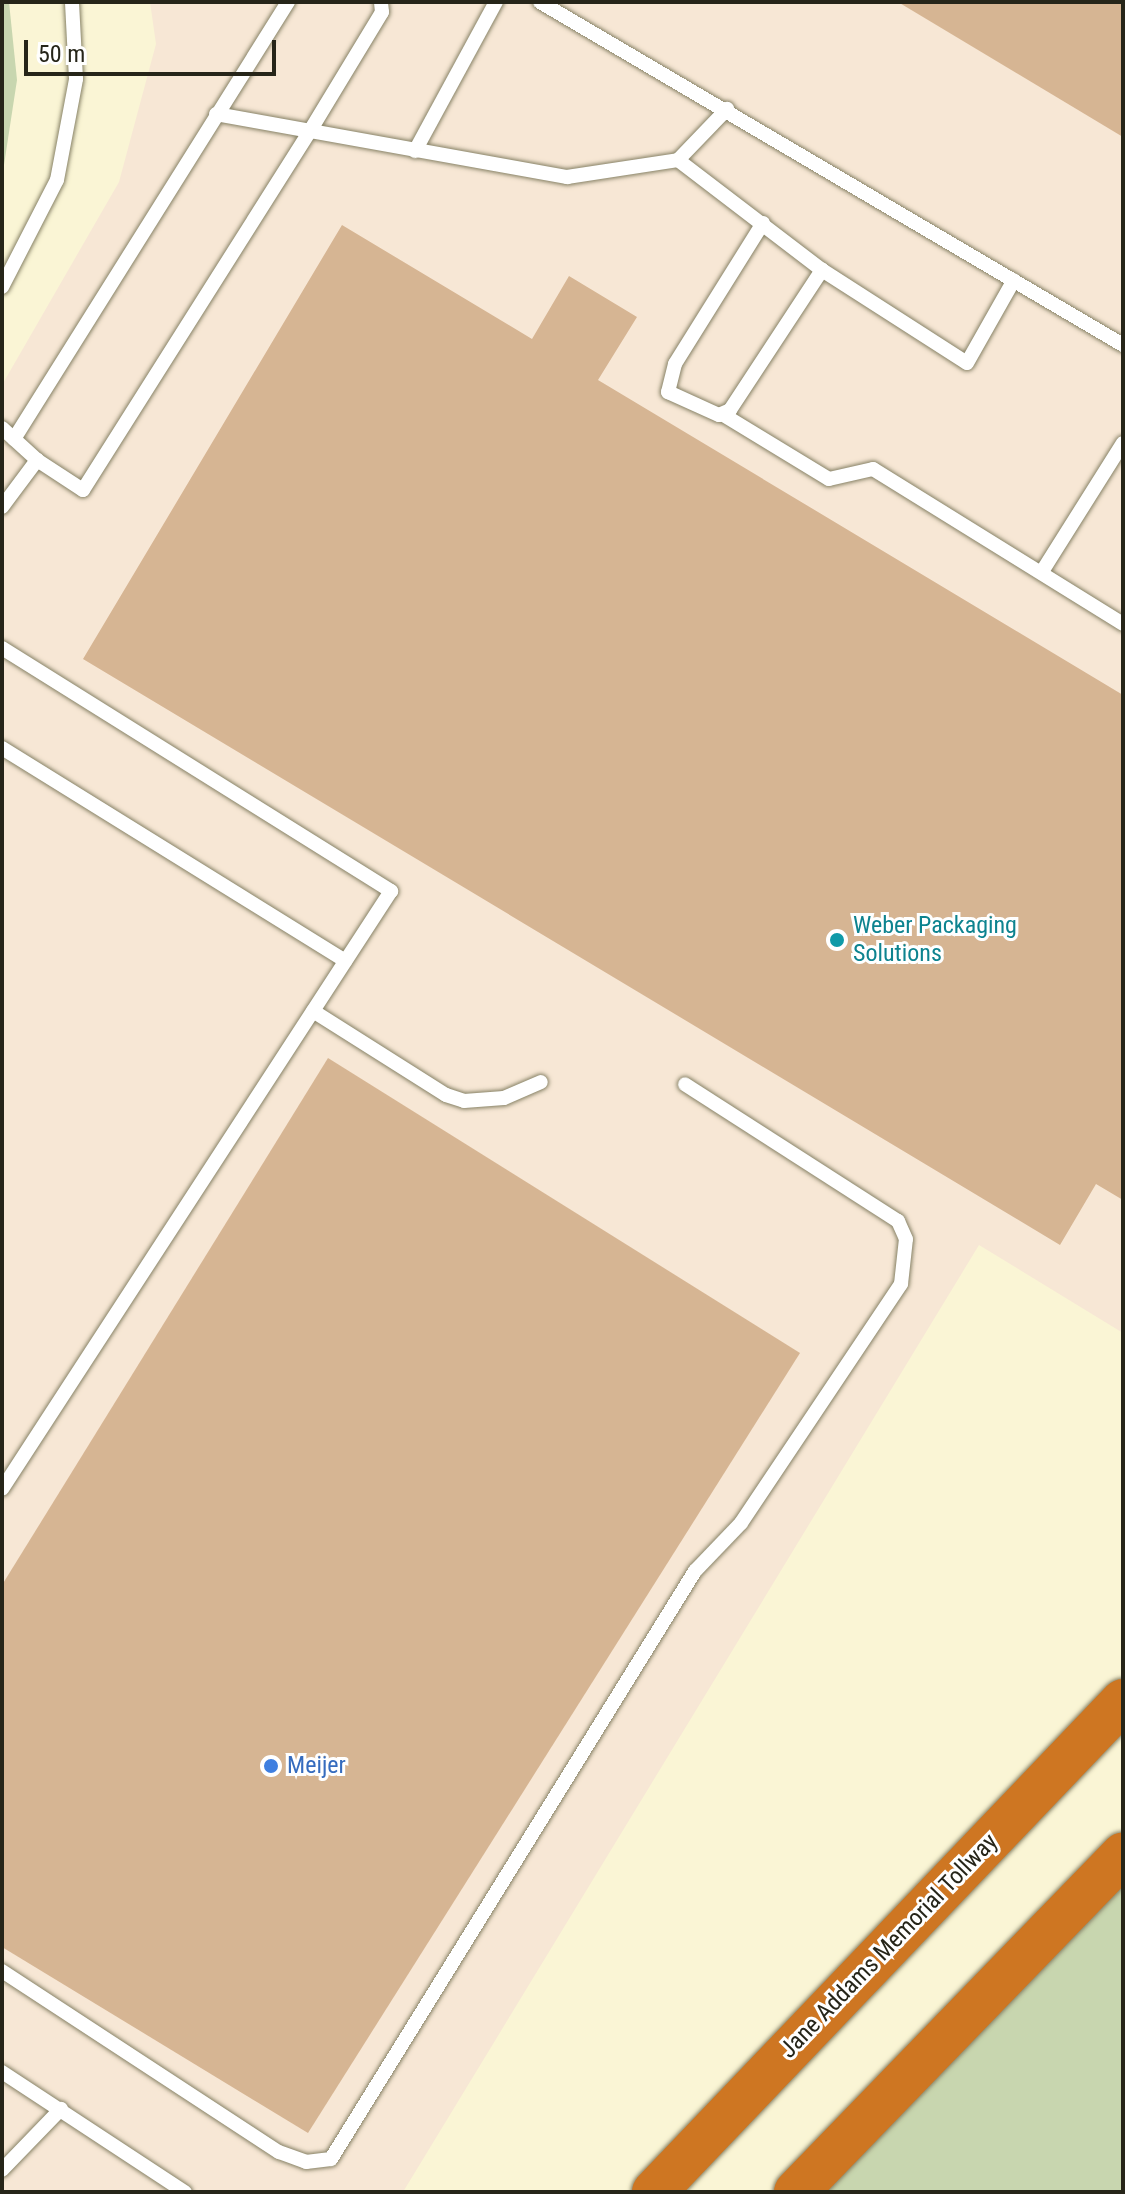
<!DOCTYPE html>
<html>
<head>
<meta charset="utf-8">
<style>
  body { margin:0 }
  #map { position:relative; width:1125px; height:2194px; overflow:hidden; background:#faf5d5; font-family:"Roboto Condensed",sans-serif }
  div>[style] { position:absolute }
  .commercial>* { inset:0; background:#f7e7d5 }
  .green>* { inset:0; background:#c8d6af }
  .building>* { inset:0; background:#d6b593 }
  .roads { filter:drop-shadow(0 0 2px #878266) drop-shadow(0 0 2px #878266) }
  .service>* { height:14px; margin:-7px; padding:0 7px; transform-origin:7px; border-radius:7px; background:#fff }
  .motorway>* { height:44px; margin:-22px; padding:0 22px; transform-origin:22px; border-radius:22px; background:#ce7622 }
  .dots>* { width:22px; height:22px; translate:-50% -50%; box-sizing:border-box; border:4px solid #fff; border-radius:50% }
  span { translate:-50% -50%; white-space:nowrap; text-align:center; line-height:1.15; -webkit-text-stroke:6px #fff; paint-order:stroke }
  .culture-label { font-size:24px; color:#0d838f }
  .left { translate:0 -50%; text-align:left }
  .shop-label { font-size:24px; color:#366cbe }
  .street-label { font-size:24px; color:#262519 }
  .frame { position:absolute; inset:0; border:4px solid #262519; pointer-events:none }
  .scale { position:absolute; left:24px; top:40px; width:252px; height:36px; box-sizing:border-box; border:4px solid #262519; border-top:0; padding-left:10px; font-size:24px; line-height:28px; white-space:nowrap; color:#262519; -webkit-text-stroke:6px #fff; paint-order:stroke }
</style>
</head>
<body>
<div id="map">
  <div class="commercial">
    <div style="clip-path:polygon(150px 2px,1123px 2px,1123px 1333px,979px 1245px,403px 2192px,2px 2192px,2px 385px,119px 182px,156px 44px)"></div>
  </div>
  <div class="green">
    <div style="clip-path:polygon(2px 2px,9px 2px,17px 80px,2px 178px)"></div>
    <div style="clip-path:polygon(1123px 1854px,1123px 2192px,796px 2192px)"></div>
  </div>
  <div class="building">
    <div style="clip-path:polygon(898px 2px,1123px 2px,1123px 137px)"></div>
    <div style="clip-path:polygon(342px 225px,532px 339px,569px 276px,637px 317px,598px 380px,1123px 695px,1123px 1200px,1096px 1184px,1060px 1245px,83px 659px)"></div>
    <div style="clip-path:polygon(328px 1058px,800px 1353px,308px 2133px,2px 1947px,2px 1585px)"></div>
  </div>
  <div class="roads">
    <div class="service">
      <div style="left:540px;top:2px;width:676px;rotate:30.47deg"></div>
      <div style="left:216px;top:114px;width:357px;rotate:10.2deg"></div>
      <div style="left:567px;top:177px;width:112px;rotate:-8.7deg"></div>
      <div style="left:678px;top:160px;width:71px;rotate:-46.1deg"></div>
      <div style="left:415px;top:151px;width:170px;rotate:-61.5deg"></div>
      <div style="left:678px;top:160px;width:181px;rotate:37.4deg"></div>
      <div style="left:822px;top:270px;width:172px;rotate:32.7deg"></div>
      <div style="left:967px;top:363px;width:95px;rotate:-60.5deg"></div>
      <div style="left:763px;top:223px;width:166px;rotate:122deg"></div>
      <div style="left:675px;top:364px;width:29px;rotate:104deg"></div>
      <div style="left:668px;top:392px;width:56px;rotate:24.3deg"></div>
      <div style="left:719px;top:415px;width:12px;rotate:-24deg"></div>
      <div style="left:730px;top:410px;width:168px;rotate:-56.7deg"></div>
      <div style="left:2px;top:287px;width:120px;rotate:-62.8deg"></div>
      <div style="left:57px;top:180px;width:103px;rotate:-79.3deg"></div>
      <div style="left:76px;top:79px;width:77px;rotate:-93deg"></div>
      <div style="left:722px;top:414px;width:125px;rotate:31.3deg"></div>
      <div style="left:829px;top:479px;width:45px;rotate:-12.8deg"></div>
      <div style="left:873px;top:469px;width:294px;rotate:31.8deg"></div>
      <div style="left:2px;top:428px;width:47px;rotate:42.4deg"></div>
      <div style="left:37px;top:460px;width:55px;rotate:33.1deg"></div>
      <div style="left:83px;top:490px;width:425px;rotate:-57.7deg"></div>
      <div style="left:310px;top:131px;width:139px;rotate:-58.8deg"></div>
      <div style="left:382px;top:12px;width:10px;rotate:-96deg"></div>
      <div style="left:14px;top:439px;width:516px;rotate:-57.91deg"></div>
      <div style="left:2px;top:507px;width:59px;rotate:-53.3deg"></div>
      <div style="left:1043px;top:570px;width:150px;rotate:-57.8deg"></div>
      <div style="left:2px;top:648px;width:459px;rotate:32deg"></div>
      <div style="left:391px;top:891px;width:713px;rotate:123.04deg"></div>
      <div style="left:2px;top:748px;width:404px;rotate:31.8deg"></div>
      <div style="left:313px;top:1011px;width:157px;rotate:32.3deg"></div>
      <div style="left:446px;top:1095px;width:19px;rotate:18deg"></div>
      <div style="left:464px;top:1101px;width:40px;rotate:-4.3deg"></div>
      <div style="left:504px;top:1098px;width:40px;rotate:-23.4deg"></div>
      <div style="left:2px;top:1971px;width:331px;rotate:33.2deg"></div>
      <div style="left:279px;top:2152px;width:29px;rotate:20deg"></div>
      <div style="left:306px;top:2162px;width:25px;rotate:-7deg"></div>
      <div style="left:331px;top:2159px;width:692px;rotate:-58.24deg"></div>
      <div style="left:695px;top:1571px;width:66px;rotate:-46.2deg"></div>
      <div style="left:741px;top:1523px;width:288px;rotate:-56.2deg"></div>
      <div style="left:901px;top:1284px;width:45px;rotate:-83.7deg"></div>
      <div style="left:906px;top:1239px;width:20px;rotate:-114deg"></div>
      <div style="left:898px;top:1221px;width:253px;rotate:-147.3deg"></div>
      <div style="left:2px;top:2072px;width:219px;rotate:33.3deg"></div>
      <div style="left:2px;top:2170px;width:85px;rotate:-46deg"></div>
    </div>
    <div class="motorway">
      <div style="left:654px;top:2192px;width:679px;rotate:-46.31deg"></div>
      <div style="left:796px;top:2192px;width:470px;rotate:-45.9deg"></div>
    </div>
  </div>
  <div class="dots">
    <div style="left:837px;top:940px;background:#0f9aa8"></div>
    <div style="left:271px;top:1766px;background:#3f7fe0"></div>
  </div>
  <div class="culture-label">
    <span class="left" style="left:853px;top:940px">Weber Packaging<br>Solutions</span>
  </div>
  <div class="shop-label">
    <span class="left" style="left:287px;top:1766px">Meijer</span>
  </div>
  <div class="street-label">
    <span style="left:889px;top:1946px;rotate:-46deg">Jane Addams Memorial Tollway</span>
  </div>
  <div class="frame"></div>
  <div class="scale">50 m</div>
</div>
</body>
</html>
